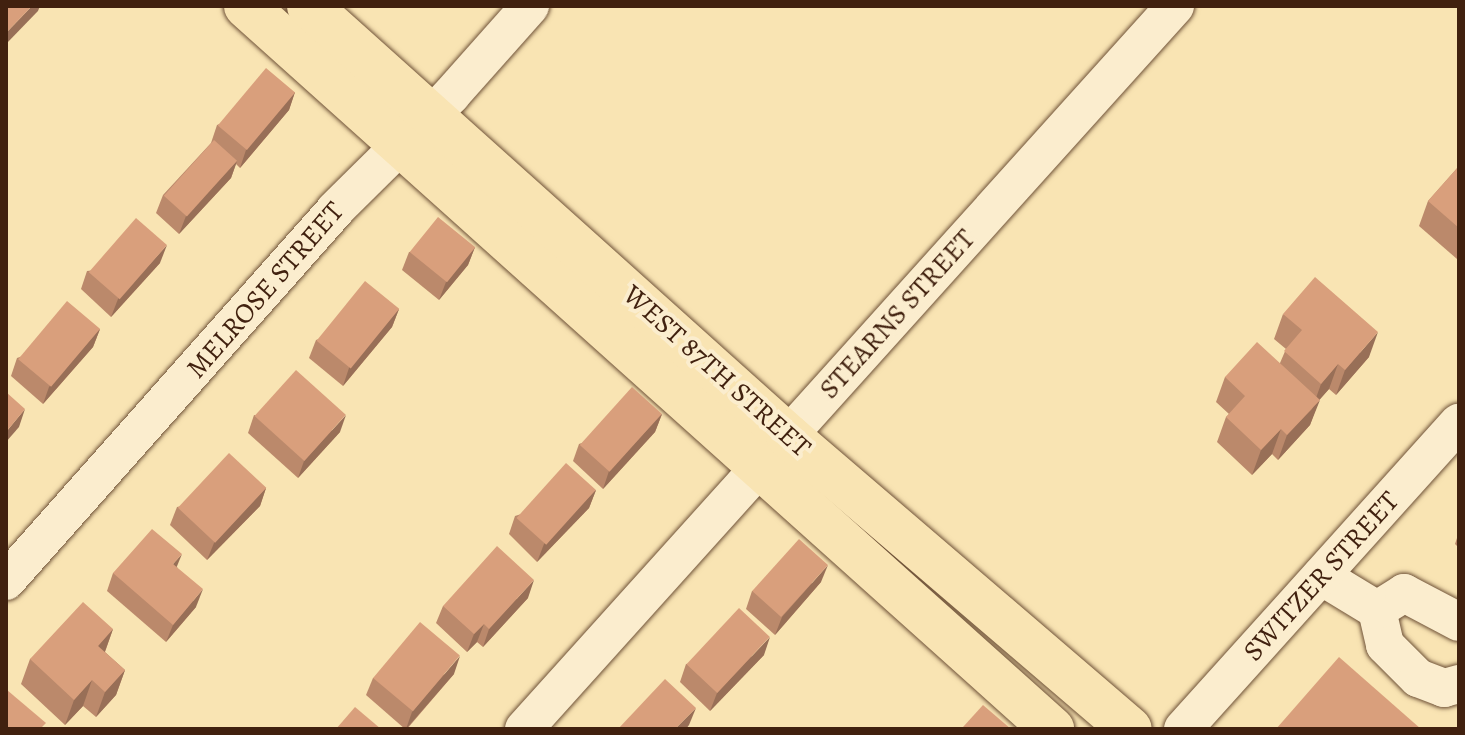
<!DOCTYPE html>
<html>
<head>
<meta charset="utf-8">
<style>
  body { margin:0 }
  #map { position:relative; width:1465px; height:735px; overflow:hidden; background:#f9e4b3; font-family:Alegreya,serif }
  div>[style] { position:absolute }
  .roads { filter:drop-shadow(0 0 2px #6f5238) drop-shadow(0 0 2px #6f5238) }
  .minor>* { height:38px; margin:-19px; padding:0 19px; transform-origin:19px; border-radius:19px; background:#fbedce }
  .major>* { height:44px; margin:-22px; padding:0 22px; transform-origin:22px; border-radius:22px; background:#f9e4b3 }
  .wall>* { inset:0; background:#bb896b }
  .shaded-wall>* { inset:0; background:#986f57 }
  .building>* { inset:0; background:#d99f7c; transform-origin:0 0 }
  span { translate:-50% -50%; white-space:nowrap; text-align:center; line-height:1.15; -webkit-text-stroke:8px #fbedce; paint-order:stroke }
  .street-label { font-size:28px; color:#41210f }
  .frame { position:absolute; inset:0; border:8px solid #41210f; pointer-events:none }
</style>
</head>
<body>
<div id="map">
  <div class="roads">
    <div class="minor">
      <div style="left:1321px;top:576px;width:66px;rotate:31.3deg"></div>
      <div style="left:1377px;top:610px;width:36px;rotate:77deg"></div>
      <div style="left:1385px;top:645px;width:47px;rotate:45deg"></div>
      <div style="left:1418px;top:678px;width:28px;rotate:21deg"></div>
      <div style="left:1444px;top:688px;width:16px;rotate:-15deg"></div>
      <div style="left:6px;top:581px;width:497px;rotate:-48.4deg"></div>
      <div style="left:336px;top:209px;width:162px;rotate:-44.7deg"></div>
      <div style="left:451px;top:95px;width:119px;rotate:-48.4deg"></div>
      <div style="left:1377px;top:610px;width:32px;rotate:-32deg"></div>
      <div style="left:1404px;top:593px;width:62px;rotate:27.8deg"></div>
      <div style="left:524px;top:729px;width:973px;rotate:-48deg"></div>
      <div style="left:1183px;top:729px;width:412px;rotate:-48deg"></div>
    </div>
    <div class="major">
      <div style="left:246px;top:6px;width:1083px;rotate:41.89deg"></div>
      <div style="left:309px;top:6px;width:644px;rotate:41.91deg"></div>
      <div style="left:788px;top:436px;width:450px;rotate:40.6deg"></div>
    </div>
  </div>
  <div class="wall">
    <div style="clip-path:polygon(295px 92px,289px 110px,240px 168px,236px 164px,231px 178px,179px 234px,156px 213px,163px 195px,211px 143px,217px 125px)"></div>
    <div style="clip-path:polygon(1459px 166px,1459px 257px,1457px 259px,1419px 226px,1428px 201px)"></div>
    <div style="clip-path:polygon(475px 247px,468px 265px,439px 300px,402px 270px,409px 252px)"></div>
    <div style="clip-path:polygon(160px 263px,111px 317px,81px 289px,87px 271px)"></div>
    <div style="clip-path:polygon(399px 309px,392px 327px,343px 386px,309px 358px,316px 340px)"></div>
    <div style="clip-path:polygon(1283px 314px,1369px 357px,1336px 395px,1329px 389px,1319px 400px,1310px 425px,1278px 460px,1272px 454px,1252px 475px,1217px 442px,1226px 417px,1229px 414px,1216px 402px,1225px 377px,1280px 363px,1286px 349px,1274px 339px)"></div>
    <div style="clip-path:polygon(100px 329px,93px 347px,43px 404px,11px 376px,17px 358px)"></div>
    <div style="clip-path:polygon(662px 414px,655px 432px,603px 489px,573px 461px,579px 444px)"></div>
    <div style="clip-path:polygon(254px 415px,340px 432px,298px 478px,248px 433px)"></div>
    <div style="clip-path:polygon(266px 488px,260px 506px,207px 560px,170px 525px,177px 507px)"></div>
    <div style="clip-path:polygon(596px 490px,589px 508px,537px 562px,509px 534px,515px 516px)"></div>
    <div style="clip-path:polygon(1459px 532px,1459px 548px,1455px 544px)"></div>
    <div style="clip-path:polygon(177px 567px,196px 607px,166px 642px,107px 591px,113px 573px)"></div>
    <div style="clip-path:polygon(821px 582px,775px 635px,746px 609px,752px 591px)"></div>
    <div style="clip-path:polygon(528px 598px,483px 647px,477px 642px,467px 652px,436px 623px,443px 606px)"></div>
    <div style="clip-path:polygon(113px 629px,105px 652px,125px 670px,116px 695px,96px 717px,83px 706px,65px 725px,21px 684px,30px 659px)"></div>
    <div style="clip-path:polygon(764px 655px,710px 711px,680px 682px,686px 664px)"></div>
    <div style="clip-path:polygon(454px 674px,407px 729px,405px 729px,366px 695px,373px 678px)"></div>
  </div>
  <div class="shaded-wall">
    <div style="clip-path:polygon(32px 6px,40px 6px,38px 11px,6px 44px,6px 33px)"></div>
    <div style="clip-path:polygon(295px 92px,289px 110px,240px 168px,246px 150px)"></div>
    <div style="clip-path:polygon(237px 161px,231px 178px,179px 234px,186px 216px)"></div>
    <div style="clip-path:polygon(167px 245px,160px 263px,111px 317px,118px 299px)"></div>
    <div style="clip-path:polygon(475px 247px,468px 265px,439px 300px,446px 282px)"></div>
    <div style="clip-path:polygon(399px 309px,392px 327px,343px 386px,349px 368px)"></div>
    <div style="clip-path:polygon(100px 329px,93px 347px,43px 404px,49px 387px)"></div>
    <div style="clip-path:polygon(1378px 332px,1369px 357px,1336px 395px,1345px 370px)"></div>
    <div style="clip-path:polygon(1338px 364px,1329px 389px,1315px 405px,1320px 400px,1310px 425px,1278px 460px,1287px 435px,1312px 409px,1321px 384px)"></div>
    <div style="clip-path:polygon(25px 409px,19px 427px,6px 442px,6px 432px)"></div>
    <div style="clip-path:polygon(662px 414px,655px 432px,603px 489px,609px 471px)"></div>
    <div style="clip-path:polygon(346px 415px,340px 432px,298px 478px,304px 461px)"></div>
    <div style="clip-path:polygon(1281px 429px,1272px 454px,1252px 475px,1261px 450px)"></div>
    <div style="clip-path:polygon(266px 488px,260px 506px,207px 560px,214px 543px)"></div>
    <div style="clip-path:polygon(596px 490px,589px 508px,537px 562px,544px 544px)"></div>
    <div style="clip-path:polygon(182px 554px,175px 571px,173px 564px)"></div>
    <div style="clip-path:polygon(828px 565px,821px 582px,775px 635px,782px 617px)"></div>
    <div style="clip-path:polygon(534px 580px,528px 598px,483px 647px,489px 629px)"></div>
    <div style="clip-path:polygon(203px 589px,196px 607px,166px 642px,173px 625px)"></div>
    <div style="clip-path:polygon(484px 624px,477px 642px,467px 652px,474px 634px)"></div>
    <div style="clip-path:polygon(113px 629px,104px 654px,98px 646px)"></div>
    <div style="clip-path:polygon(770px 637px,764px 655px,710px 711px,717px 693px)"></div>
    <div style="clip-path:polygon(460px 656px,454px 674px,406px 729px,412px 712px)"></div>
    <div style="clip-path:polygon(125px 670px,116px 695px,96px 717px,105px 692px)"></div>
    <div style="clip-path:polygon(92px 680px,83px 706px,65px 725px,74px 700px)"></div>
    <div style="clip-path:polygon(696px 708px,689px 725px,686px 729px,675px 729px)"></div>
  </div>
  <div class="building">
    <div style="clip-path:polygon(6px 6px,32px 6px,6px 33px)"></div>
    <div style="left:266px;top:68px;width:38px;height:75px;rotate:40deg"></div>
    <div style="left:214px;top:140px;width:31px;height:75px;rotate:42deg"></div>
    <div style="clip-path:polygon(1459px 166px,1459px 228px,1428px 201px)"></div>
    <div style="left:438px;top:217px;width:48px;height:45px;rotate:39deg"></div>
    <div style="left:136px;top:218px;width:41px;height:72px;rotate:41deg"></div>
    <div style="clip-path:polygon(1315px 277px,1378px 332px,1345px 370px,1338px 364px,1321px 384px,1284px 351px,1302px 330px,1283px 314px)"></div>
    <div style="left:365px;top:281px;width:44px;height:77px;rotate:39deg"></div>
    <div style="left:67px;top:301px;width:43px;height:76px;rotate:40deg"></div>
    <div style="clip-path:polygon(1257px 342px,1320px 400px,1287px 435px,1281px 429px,1261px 450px,1226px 417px,1245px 396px,1225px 377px)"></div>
    <div style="left:296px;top:370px;width:67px;height:62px;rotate:42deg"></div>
    <div style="left:632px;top:387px;width:40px;height:78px;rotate:42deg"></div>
    <div style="clip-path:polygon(6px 392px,25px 409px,6px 432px)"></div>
    <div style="left:229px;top:453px;width:51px;height:75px;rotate:43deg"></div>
    <div style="left:566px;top:463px;width:40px;height:74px;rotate:42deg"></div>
    <div style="clip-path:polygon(152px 529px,182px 554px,173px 564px,203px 589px,173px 625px,113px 573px)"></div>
    <div style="left:799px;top:539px;width:39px;height:70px;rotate:42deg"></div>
    <div style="clip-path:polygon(497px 546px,534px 580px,489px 629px,484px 624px,474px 634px,443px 606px)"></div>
    <div style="clip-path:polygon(83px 602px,113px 629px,98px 646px,125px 670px,105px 692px,92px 680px,74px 700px,30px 659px)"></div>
    <div style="left:739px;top:608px;width:42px;height:77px;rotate:43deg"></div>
    <div style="left:420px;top:622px;width:52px;height:73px;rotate:40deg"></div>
    <div style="clip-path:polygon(1339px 657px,1421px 729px,1276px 729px)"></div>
    <div style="clip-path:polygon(665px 679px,696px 708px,675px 729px,618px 729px)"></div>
    <div style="clip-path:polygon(7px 690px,46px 723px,40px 729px,6px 729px)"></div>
    <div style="clip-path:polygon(983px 705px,1011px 729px,965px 729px,963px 727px)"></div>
    <div style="clip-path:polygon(355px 707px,381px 729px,336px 729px)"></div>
  </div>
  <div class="street-label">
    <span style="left:265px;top:290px;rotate:-49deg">MELROSE STREET</span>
    <span style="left:897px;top:314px;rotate:-48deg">STEARNS STREET</span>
    <span style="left:717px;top:371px;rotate:42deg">WEST 87TH STREET</span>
    <span style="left:1321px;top:576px;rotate:-48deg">SWITZER STREET</span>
  </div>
  <div class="frame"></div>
</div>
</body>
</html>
